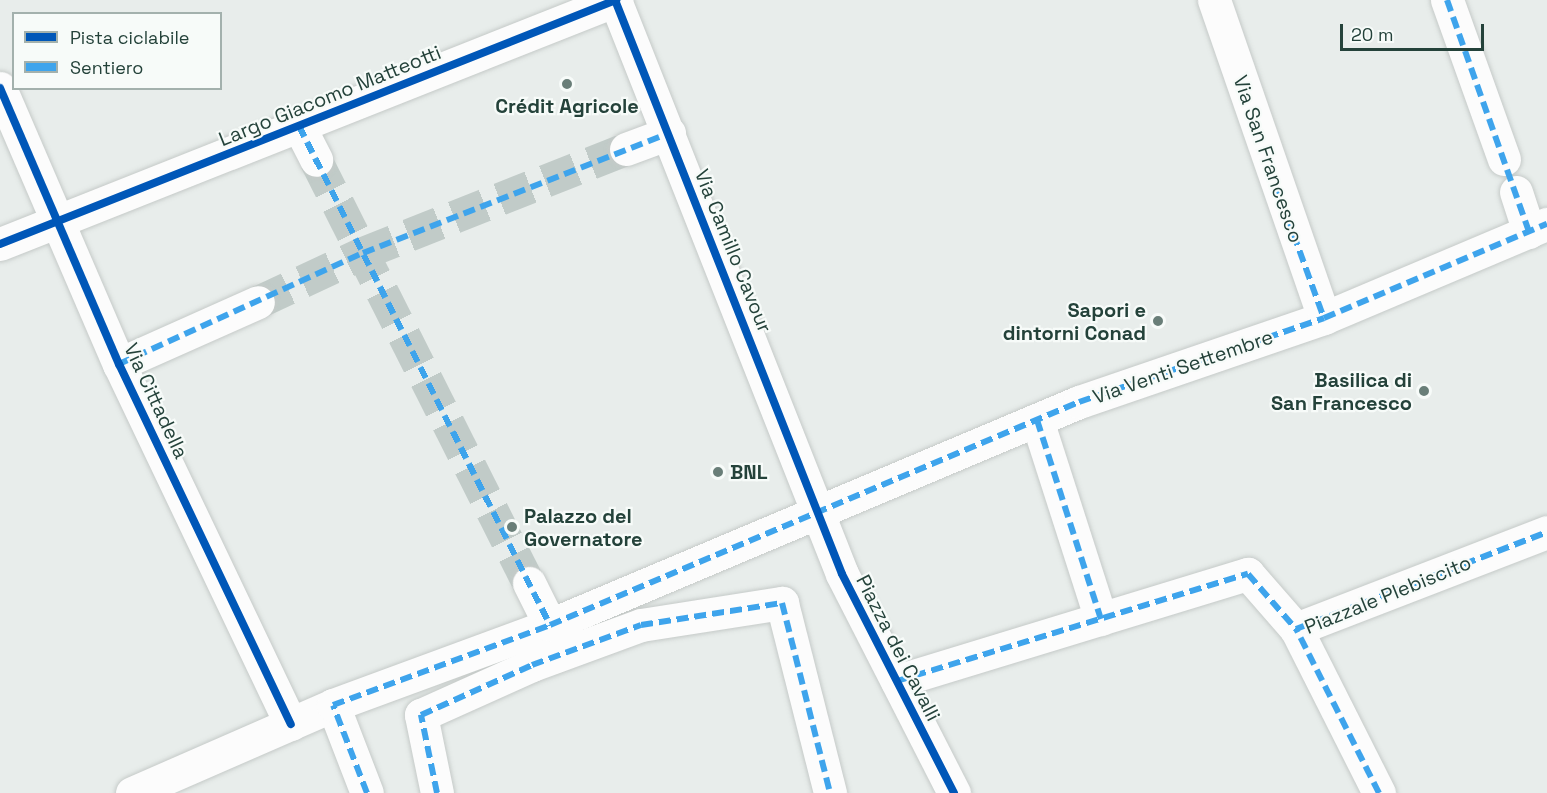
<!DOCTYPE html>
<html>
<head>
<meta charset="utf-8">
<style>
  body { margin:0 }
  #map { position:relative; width:1547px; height:793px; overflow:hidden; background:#e8edeb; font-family:"Space Grotesk",sans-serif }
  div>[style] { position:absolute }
  .minor-tunnel>* { height:33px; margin-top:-16.5px; transform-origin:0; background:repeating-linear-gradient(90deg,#c1cbc8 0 33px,transparent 0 49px) }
  .roads { filter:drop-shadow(0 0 2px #c5cac8) drop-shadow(0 0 2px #c5cac8) }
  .minor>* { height:33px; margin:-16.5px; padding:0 16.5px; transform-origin:16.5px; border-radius:16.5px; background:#fcfcfc }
  .quiet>* { height:6px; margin-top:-3px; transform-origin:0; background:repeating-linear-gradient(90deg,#3ea4ec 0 12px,transparent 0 18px) }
  .cycleway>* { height:8px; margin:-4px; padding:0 4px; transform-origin:4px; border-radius:4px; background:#0057b8 }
  .dots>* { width:16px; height:16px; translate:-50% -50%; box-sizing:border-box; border:3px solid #f7fbf9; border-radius:50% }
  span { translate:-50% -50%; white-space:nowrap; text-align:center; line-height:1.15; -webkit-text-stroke:4.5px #f7fbf9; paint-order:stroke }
  .street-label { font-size:20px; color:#24423a }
  .poi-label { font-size:20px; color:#24423a; font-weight:700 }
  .right { translate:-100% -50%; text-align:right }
  .left { translate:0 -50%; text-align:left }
  .legend { position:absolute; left:12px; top:12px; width:210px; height:78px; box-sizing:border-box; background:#f7fbf9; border:2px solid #a3b1ad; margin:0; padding:8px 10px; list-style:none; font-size:18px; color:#24423a }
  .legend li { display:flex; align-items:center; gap:12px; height:30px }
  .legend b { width:30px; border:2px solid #a3b1ad }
  .scale { position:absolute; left:1340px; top:24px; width:144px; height:27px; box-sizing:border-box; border:3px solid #24423a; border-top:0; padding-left:8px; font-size:18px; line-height:21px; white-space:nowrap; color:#24423a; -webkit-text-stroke:4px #f7fbf9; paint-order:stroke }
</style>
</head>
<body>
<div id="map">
  <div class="minor-tunnel">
    <div style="left:316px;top:160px;width:474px;rotate:63.3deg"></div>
    <div style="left:258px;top:302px;width:116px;rotate:-25deg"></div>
    <div style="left:363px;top:253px;width:283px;rotate:-21.6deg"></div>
  </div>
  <div class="roads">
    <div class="minor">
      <div style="left:615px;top:0;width:617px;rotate:68.42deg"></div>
      <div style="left:842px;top:574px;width:246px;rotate:62.9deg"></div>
      <div style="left:1214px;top:0;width:336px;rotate:70.9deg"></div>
      <div style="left:1447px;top:0;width:169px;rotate:70.3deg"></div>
      <div style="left:0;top:88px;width:301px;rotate:66.7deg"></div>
      <div style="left:119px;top:364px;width:399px;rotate:64.5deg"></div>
      <div style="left:299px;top:126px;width:38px;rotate:63deg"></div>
      <div style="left:626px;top:149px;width:46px;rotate:-20.4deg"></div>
      <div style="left:1516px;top:192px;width:42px;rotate:72deg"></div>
      <div style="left:0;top:244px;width:663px;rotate:-21.61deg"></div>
      <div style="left:119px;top:364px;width:152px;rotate:-24deg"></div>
      <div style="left:1037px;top:420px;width:209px;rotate:72.2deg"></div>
      <div style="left:529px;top:583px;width:47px;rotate:63.4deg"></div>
      <div style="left:897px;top:681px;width:367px;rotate:-17deg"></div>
      <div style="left:1248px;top:574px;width:73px;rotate:48.9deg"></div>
      <div style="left:333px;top:705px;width:94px;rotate:68.9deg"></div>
      <div style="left:132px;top:793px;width:219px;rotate:-23.6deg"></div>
      <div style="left:333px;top:705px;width:231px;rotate:-20.2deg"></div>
      <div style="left:550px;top:625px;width:574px;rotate:-22.86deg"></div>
      <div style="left:1079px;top:402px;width:259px;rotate:-18.9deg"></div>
      <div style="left:1324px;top:318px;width:242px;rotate:-22.9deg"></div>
      <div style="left:437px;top:793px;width:80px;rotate:-101.6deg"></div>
      <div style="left:421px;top:715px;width:122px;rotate:-24.2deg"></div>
      <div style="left:532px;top:665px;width:116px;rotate:-20.2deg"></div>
      <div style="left:641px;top:625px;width:143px;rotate:-8.9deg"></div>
      <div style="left:782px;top:603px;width:196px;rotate:75.8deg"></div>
      <div style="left:1379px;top:793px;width:184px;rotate:-116.8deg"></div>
      <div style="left:1296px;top:629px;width:269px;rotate:-21.1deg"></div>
    </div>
  </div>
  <div class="quiet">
    <div style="left:1447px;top:0;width:246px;rotate:70.5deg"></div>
    <div style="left:299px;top:126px;width:559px;rotate:63.3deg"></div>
    <div style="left:1275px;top:183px;width:144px;rotate:70.1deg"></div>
    <div style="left:119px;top:364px;width:268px;rotate:-24.5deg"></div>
    <div style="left:363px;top:253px;width:329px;rotate:-21.4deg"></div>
    <div style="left:1037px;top:420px;width:209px;rotate:72.2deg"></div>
    <div style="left:897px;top:681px;width:367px;rotate:-17deg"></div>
    <div style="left:1248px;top:574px;width:73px;rotate:48.9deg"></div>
    <div style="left:367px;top:793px;width:94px;rotate:-111.1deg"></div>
    <div style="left:333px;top:705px;width:231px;rotate:-20.2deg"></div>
    <div style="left:550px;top:625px;width:574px;rotate:-22.86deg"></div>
    <div style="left:1079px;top:402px;width:259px;rotate:-18.9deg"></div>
    <div style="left:1324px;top:318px;width:242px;rotate:-22.9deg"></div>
    <div style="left:437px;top:793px;width:80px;rotate:-101.6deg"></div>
    <div style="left:421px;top:715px;width:122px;rotate:-24.2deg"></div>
    <div style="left:532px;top:665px;width:116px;rotate:-20.2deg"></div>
    <div style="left:641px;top:625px;width:143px;rotate:-8.9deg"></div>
    <div style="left:782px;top:603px;width:196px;rotate:75.8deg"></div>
    <div style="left:1379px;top:793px;width:184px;rotate:-116.8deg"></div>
    <div style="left:1296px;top:629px;width:269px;rotate:-21.1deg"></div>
  </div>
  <div class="cycleway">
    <div style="left:615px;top:0;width:617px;rotate:68.42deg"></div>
    <div style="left:842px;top:574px;width:246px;rotate:62.9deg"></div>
    <div style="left:0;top:88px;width:301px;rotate:66.7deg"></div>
    <div style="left:119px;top:364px;width:399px;rotate:64.5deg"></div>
    <div style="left:0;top:244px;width:663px;rotate:-21.61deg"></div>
  </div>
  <div class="dots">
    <div style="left:567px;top:84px;background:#697e78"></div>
    <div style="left:1158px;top:321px;background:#697e78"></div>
    <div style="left:1424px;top:391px;background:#697e78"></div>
    <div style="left:718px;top:472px;background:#697e78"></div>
    <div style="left:512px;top:527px;background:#697e78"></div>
  </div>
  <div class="street-label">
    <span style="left:330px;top:96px;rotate:-22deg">Largo Giacomo Matteotti</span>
    <span style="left:1268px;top:159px;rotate:71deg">Via San Francesco</span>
    <span style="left:733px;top:251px;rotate:68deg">Via Camillo Cavour</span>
    <span style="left:1183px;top:367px;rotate:-19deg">Via Venti Settembre</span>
    <span style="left:156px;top:401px;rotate:65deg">Via Cittadella</span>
    <span style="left:1388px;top:595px;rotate:-22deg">Piazzale Plebiscito</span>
    <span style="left:898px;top:648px;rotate:63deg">Piazza dei Cavalli</span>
  </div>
  <div class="poi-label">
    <span style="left:567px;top:106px">Crédit Agricole</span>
    <span class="right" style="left:1146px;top:322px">Sapori e<br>dintorni Conad</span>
    <span class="right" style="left:1412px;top:392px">Basilica di<br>San Francesco</span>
    <span class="left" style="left:730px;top:472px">BNL</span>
    <span class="left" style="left:524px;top:528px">Palazzo del<br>Governatore</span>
  </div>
  <ul class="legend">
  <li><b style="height:8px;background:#0057b8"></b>Pista ciclabile</li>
  <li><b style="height:8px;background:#3ea4ec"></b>Sentiero</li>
  </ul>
  <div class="scale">20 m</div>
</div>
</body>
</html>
